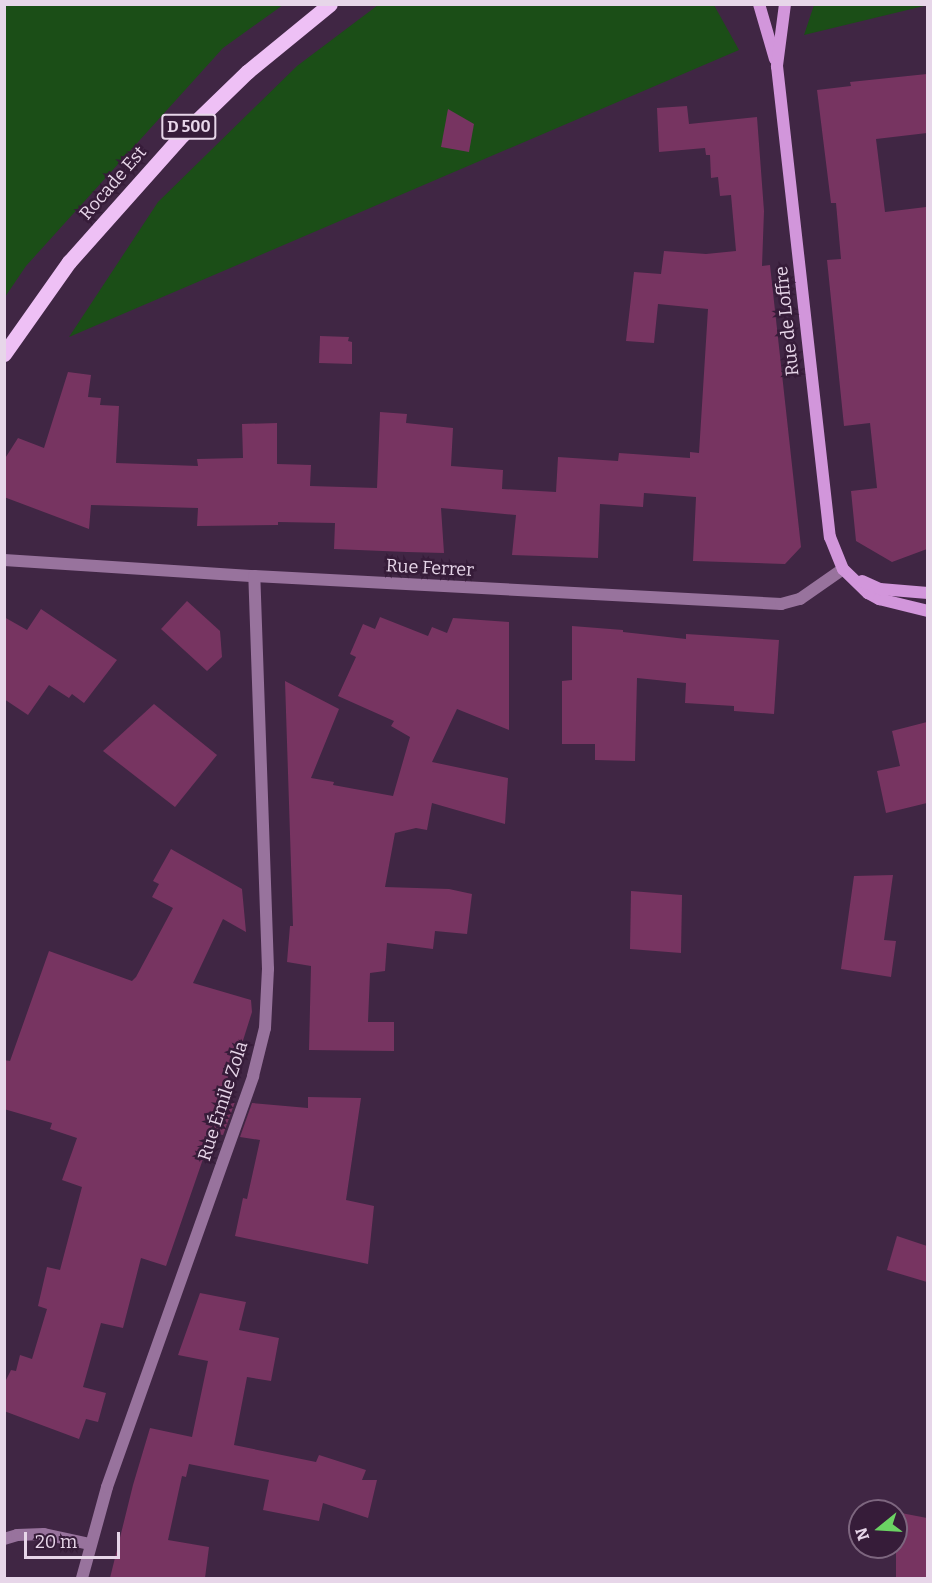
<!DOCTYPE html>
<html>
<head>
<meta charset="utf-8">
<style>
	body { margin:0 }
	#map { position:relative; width:932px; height:1583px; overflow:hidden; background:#402644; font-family:Bitter,serif }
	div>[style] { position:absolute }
	.green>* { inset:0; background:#1b4e17 }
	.building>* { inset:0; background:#773461 }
	.lane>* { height:12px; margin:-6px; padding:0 6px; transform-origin:6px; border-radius:6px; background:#98739d }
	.street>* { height:12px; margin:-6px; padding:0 6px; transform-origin:6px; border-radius:6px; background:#98739d }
	.secondary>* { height:12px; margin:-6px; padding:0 6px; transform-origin:6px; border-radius:6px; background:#d296db }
	.primary>* { height:15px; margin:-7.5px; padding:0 7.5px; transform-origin:7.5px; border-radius:7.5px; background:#eec0f5 }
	span { translate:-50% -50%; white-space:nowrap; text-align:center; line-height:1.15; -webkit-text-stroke:5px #361c39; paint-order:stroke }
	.shield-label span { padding:2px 4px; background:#361c39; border:2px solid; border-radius:4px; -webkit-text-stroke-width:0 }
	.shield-label { font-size:16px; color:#e7d6e9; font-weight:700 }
	.street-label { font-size:18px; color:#e7d6e9 }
	.frame { position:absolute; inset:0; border:6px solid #e7d6e9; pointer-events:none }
	.north { position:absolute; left:848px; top:1499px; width:60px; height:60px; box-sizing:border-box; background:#361c39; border:2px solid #7d667f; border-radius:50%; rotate:252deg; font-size:16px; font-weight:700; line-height:24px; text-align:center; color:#e7d6e9 }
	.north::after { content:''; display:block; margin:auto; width:21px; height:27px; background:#6bd363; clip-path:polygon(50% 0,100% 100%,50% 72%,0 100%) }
	.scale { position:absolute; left:24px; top:1532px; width:96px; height:27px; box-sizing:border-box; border:3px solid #e7d6e9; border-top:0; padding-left:8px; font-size:18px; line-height:21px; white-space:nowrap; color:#e7d6e9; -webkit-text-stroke:4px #361c39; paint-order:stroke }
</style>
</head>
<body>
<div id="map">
	<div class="green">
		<i style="clip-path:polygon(5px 4px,283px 5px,223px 48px,26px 266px,5px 297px)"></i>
		<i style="clip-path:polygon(378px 5px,714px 5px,739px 50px,69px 337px,158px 202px,297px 66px)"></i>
		<i style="clip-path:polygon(814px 5px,927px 4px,928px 5px,804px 35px)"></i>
	</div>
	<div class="building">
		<i style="clip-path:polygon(927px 74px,927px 133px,876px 139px,885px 212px,926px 207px,927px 221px,927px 549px,892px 562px,856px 541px,851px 491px,877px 488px,870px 423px,844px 426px,827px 260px,841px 259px,836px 203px,831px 203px,817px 90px,851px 86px,850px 82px)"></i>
		<i style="clip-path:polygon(687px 106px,689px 124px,757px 117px,764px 211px,762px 266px,770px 265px,801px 547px,785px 564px,693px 561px,696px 497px,644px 493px,643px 507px,600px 504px,598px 558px,512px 555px,516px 515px,441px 508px,444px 553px,407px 552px,334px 549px,335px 523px,278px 522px,278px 525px,197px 526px,198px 508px,91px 505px,89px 529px,4px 497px,4px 460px,18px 438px,44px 448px,68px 372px,91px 375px,88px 397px,101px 398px,100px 405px,119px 406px,116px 463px,198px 466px,197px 459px,243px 458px,242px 424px,277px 423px,277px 464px,311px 465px,310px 486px,377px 488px,380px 412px,407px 414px,406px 423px,453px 428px,451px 466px,503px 470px,502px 489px,556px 492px,558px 457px,618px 461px,619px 453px,690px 458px,690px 452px,699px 453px,708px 309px,658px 304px,654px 343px,626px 341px,634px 272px,661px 274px,664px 251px,706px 254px,736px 251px,731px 195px,720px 196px,718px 177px,711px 178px,710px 155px,706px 155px,705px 148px,659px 152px,657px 108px)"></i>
		<i style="clip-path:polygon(448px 109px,474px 124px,469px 152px,441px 147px)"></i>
		<i style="clip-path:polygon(320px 336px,349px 337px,348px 341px,352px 342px,352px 364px,319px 363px)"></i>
		<i style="clip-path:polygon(187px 601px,220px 631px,222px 657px,207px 671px,161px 629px)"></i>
		<i style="clip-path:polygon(41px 609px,117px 660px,84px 703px,72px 694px,69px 698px,49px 685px,28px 715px,4px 699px,4px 617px,27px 630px)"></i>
		<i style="clip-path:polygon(380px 617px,428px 636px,432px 627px,447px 633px,453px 618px,509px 622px,509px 730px,457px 709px,432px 762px,508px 778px,505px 824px,432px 803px,427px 830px,416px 828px,395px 833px,385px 887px,449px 889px,472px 894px,467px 934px,435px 931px,433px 949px,387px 943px,385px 971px,370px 973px,368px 1022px,394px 1022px,394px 1051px,309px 1050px,311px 966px,287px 962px,290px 926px,293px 926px,285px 681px,339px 709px,311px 778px,334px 782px,333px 785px,393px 796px,410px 737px,391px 726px,394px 721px,338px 696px,356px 657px,350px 654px,363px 624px,375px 629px)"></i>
		<i style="clip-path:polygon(572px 626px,623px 630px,623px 632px,686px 639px,686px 634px,779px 640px,774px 714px,734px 711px,734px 706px,685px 703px,686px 683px,637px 678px,635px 761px,595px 760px,595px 744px,562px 744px,562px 681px,572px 680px)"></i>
		<i style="clip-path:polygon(154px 704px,217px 755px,175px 807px,103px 751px)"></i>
		<i style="clip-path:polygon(927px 722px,927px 803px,886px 813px,877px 771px,900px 766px,892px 731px)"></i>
		<i style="clip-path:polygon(171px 849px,242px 889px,246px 932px,223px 919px,193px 983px,251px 1000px,252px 1012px,240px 1050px,231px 1050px,230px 1077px,222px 1101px,235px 1102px,223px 1135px,212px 1133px,166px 1266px,141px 1258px,123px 1328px,101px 1323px,83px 1387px,106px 1393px,98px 1422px,86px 1419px,79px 1439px,4px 1411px,4px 1384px,11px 1370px,16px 1371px,20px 1355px,32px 1359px,47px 1309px,38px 1306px,47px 1267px,60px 1270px,82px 1187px,62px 1180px,77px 1138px,50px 1129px,52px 1123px,4px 1109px,4px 1060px,10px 1061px,49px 951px,132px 981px,136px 977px,173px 908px,152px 897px,159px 884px,153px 881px)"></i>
		<i style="clip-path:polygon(893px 875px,884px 940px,896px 941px,891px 977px,841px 969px,854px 876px)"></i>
		<i style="clip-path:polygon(631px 891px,682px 895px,681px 953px,630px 949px)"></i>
		<i style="clip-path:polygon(308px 1097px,361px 1098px,346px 1200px,374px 1206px,368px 1264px,235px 1236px,243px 1198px,247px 1199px,260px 1140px,240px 1137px,252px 1103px,308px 1108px)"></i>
		<i style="clip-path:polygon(897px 1236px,927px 1246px,927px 1282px,887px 1270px)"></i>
		<i style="clip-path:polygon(200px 1293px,246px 1302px,239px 1330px,279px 1338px,271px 1381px,247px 1377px,234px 1445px,316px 1462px,319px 1455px,366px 1470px,362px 1480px,377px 1480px,368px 1518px,323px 1503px,319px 1521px,263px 1510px,269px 1480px,189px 1464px,186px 1477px,182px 1476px,168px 1540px,209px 1547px,205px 1578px,110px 1578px,133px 1485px,150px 1428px,192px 1437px,208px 1361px,178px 1355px)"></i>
		<i style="clip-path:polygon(896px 1512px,927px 1518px,927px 1578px,896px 1578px)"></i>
	</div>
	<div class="lane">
		<i style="left:4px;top:1539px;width:14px;rotate:-17deg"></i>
		<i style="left:17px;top:1535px;width:27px;rotate:-2deg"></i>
		<i style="left:44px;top:1534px;width:46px;rotate:12.5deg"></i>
	</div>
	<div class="street">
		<i style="left:4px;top:560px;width:251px;rotate:3.7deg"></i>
		<i style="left:254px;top:576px;width:528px;rotate:3.04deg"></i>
		<i style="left:781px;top:604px;width:20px;rotate:-15deg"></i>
		<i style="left:800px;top:599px;width:52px;rotate:-34.9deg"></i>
		<i style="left:82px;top:1578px;width:94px;rotate:-74.6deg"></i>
		<i style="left:107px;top:1487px;width:436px;rotate:-70.4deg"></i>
		<i style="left:253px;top:1076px;width:49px;rotate:-76deg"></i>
		<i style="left:265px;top:1028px;width:59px;rotate:-87.1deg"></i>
		<i style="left:268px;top:969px;width:393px;rotate:-92deg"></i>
	</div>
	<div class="secondary">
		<i style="left:759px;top:4px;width:57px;rotate:73.8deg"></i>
		<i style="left:785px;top:4px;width:63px;rotate:97.4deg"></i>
		<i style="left:777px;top:66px;width:474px;rotate:83.6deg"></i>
		<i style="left:830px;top:537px;width:35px;rotate:68deg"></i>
		<i style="left:843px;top:569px;width:35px;rotate:44deg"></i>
		<i style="left:868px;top:593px;width:13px;rotate:29deg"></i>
		<i style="left:879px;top:599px;width:50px;rotate:13.8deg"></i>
		<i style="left:862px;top:581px;width:20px;rotate:24deg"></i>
		<i style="left:880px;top:589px;width:48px;rotate:4.8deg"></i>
	</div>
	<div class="primary">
		<i style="left:4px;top:354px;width:113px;rotate:-54.8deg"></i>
		<i style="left:69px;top:262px;width:170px;rotate:-48.3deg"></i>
		<i style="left:182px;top:135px;width:91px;rotate:-44.1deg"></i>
		<i style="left:247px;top:72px;width:107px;rotate:-39.3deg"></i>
	</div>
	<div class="shield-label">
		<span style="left:189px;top:127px">D 500</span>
	</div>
	<div class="street-label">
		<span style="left:113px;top:183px;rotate:-49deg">Rocade Est</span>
		<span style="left:787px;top:321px;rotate:-96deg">Rue de Loffre</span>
		<span style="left:430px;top:568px;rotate:3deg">Rue Ferrer</span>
		<span style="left:223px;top:1101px;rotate:-72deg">Rue Émile Zola</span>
	</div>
	<div class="frame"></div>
	<div class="north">N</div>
	<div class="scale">20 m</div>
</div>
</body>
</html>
